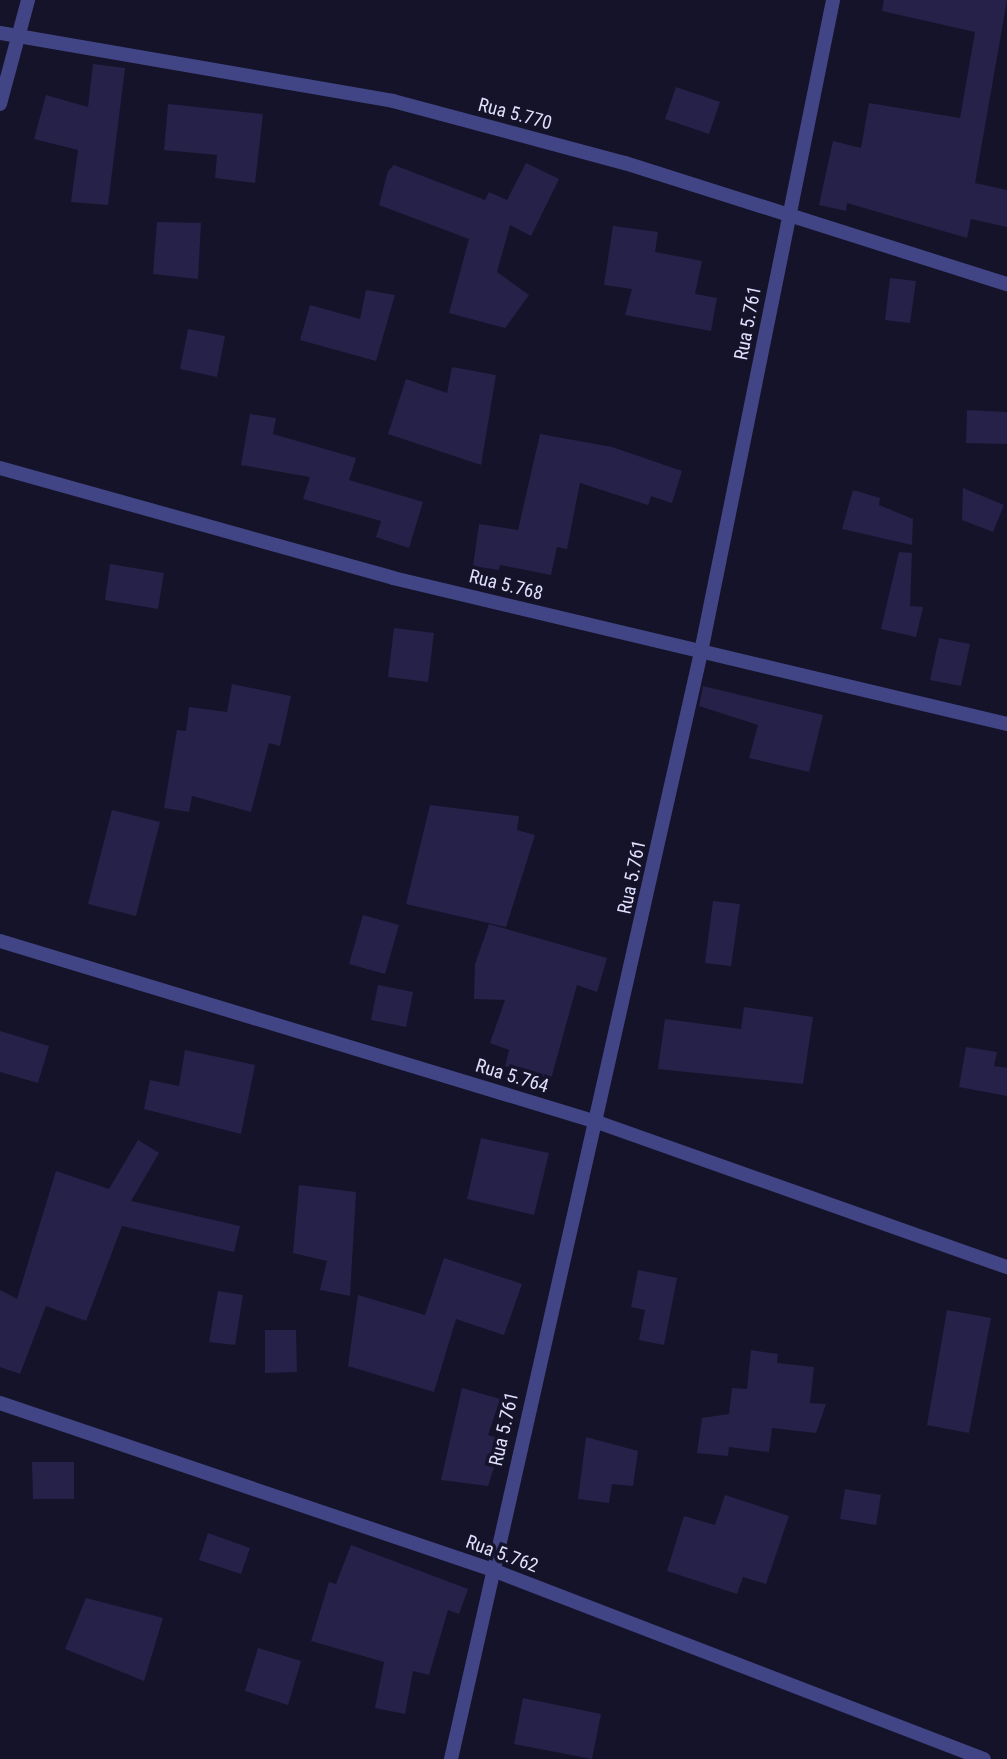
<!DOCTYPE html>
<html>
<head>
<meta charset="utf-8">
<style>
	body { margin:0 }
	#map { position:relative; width:1007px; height:1759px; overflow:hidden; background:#15132a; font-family:"Roboto Condensed",sans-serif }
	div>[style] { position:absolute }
	.building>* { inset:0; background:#252149 }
	.minor>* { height:14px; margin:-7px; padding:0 7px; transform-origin:7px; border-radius:7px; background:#424585 }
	span { translate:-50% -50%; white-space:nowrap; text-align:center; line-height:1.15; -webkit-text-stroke:7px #15132a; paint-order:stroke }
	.street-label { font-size:19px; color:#dfdefc }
</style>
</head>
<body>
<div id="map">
	<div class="building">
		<i style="clip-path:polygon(884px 0,1007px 0,975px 183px,1007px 190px,1007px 227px,971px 219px,967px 238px,847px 203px,846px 211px,819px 205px,833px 141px,861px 148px,869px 103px,960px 118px,975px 32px,882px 11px)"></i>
		<i style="clip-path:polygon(93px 64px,125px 68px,108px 205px,71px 202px,78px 150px,34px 139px,46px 95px,88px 107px)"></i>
		<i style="clip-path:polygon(676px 87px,720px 102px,709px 134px,665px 119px)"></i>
		<i style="clip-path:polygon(168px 104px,263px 114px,255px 183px,215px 178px,217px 155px,164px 150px)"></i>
		<i style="clip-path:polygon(526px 163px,559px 179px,531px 236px,510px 225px,497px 272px,529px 295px,505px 328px,449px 313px,469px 239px,379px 205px,388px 171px,394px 165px,485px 200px,489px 192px,507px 200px)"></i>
		<i style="clip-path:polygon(157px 222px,201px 223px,198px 279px,153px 274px)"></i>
		<i style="clip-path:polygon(613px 226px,658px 232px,655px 252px,702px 261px,695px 294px,717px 298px,711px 331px,625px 315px,632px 289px,604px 285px)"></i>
		<i style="clip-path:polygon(890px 278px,916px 281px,910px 323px,885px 320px)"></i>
		<i style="clip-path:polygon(366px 290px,395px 295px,376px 361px,300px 340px,310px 305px,360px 319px)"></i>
		<i style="clip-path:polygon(188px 329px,225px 336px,217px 377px,180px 369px)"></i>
		<i style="clip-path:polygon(452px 367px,496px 375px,481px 465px,388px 434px,406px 379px,447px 393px)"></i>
		<i style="clip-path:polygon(967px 410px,1007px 412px,1007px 444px,966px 443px)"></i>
		<i style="clip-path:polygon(250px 414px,276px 418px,273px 434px,356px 458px,349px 480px,423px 502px,409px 548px,376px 537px,381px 521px,303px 499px,310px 477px,241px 465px)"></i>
		<i style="clip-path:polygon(540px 434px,612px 447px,682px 471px,672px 503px,651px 496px,648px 505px,580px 483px,567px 549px,557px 547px,551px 575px,500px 565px,499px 570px,473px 566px,479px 524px,518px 530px)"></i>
		<i style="clip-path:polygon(963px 488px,1004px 505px,993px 532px,962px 520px)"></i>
		<i style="clip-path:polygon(853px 490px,880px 498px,879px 505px,913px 519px,912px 545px,842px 529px)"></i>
		<i style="clip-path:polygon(899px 552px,912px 553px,910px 606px,923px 607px,916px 637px,881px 629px)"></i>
		<i style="clip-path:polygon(110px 564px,164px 573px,158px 609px,105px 600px)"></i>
		<i style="clip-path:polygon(394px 628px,434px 633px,428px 682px,388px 677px)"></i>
		<i style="clip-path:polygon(939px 638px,970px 644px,961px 686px,930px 680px)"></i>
		<i style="clip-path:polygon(232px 684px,291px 696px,280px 746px,269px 743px,251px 812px,192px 796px,189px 812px,164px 808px,177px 730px,186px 731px,189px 707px,227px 712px)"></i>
		<i style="clip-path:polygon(703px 686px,823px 715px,809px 772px,749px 758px,758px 725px,699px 706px)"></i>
		<i style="clip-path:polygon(430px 805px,519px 816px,517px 830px,535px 835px,506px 927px,406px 904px)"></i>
		<i style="clip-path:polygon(112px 810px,160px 822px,136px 916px,88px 904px)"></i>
		<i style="clip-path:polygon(713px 901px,740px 904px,731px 966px,705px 963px)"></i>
		<i style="clip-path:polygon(363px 915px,399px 925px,385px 974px,349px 964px)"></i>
		<i style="clip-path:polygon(489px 924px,607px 958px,597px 992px,577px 985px,551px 1079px,505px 1066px,509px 1050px,490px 1043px,505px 1000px,474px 999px,475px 964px)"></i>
		<i style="clip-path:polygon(378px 985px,413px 992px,406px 1027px,371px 1020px)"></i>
		<i style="clip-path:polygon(744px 1007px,813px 1017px,803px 1084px,658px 1069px,665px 1019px,741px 1029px)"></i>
		<i style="clip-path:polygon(0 1031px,49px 1046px,38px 1083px,0 1072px)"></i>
		<i style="clip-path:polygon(966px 1047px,997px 1052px,994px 1066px,1007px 1068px,1007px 1096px,959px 1087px)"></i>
		<i style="clip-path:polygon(185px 1050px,255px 1065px,241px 1134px,144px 1109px,150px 1080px,179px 1086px)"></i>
		<i style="clip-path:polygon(481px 1138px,549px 1153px,534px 1215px,467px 1199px)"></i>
		<i style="clip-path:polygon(138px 1140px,159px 1153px,131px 1201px,240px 1226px,234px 1252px,122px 1226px,86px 1321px,46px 1306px,20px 1374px,0 1367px,0 1290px,17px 1299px,56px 1171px,109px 1189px)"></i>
		<i style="clip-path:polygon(299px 1185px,356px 1192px,350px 1296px,320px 1290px,327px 1261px,293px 1253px)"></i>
		<i style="clip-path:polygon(444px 1258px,522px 1284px,504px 1335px,456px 1319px,434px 1392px,348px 1366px,358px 1295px,425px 1315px)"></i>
		<i style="clip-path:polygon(638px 1270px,677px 1278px,664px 1345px,639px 1340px,645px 1310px,631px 1307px)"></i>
		<i style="clip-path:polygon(218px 1291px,243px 1295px,235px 1345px,209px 1342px)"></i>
		<i style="clip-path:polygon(947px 1310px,991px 1318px,969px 1433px,927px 1425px)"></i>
		<i style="clip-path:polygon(265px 1330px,296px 1330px,297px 1372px,265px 1373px)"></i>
		<i style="clip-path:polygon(751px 1350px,778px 1354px,777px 1363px,814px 1367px,810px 1403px,826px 1404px,816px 1433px,772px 1428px,769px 1452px,729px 1447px,728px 1456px,697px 1453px,702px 1418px,729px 1414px,732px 1388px,747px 1389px)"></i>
		<i style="clip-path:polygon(462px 1388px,500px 1399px,488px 1435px,503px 1440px,488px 1486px,441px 1480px)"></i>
		<i style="clip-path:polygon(586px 1437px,638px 1451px,633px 1486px,612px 1484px,609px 1503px,578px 1499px)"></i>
		<i style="clip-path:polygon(32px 1462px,74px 1462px,74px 1499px,33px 1499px)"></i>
		<i style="clip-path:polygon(845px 1489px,881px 1495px,876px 1525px,840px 1519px)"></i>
		<i style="clip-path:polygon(725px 1495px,789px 1516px,766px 1584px,743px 1577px,737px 1594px,667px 1571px,684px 1516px,715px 1525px)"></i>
		<i style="clip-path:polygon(208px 1533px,250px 1548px,241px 1574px,199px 1560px)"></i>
		<i style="clip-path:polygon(351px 1545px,468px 1589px,459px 1614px,448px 1610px,429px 1675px,413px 1671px,405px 1714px,375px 1708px,384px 1662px,311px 1641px,329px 1582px,336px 1584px)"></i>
		<i style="clip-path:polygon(86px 1598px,163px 1618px,144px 1681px,65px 1649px)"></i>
		<i style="clip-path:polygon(258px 1648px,301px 1661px,288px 1705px,245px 1691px)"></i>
		<i style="clip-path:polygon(523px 1698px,601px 1714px,592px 1759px,514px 1744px)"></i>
	</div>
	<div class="minor">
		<i style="left:0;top:33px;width:399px;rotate:9.8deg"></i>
		<i style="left:393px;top:101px;width:240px;rotate:15deg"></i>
		<i style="left:625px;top:163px;width:401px;rotate:17.6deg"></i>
		<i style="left:0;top:104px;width:108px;rotate:-74.9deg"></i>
		<i style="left:0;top:468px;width:408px;rotate:15.6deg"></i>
		<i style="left:393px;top:578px;width:631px;rotate:13.38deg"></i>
		<i style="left:0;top:941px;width:624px;rotate:16.87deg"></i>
		<i style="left:597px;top:1122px;width:435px;rotate:19.5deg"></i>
		<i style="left:0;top:1403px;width:517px;rotate:18.72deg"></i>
		<i style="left:490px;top:1569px;width:529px;rotate:21.04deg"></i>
		<i style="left:451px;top:1759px;width:1135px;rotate:-77.27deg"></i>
		<i style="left:701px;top:652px;width:665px;rotate:-78.55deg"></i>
	</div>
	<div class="street-label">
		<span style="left:515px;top:114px;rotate:15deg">Rua 5.770</span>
		<span style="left:748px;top:323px;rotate:-79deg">Rua 5.761</span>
		<span style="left:506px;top:585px;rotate:14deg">Rua 5.768</span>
		<span style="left:632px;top:877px;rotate:-78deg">Rua 5.761</span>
		<span style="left:512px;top:1076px;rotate:17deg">Rua 5.764</span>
		<span style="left:504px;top:1429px;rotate:-77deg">Rua 5.761</span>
		<span style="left:502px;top:1554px;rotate:20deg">Rua 5.762</span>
	</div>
</div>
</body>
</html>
